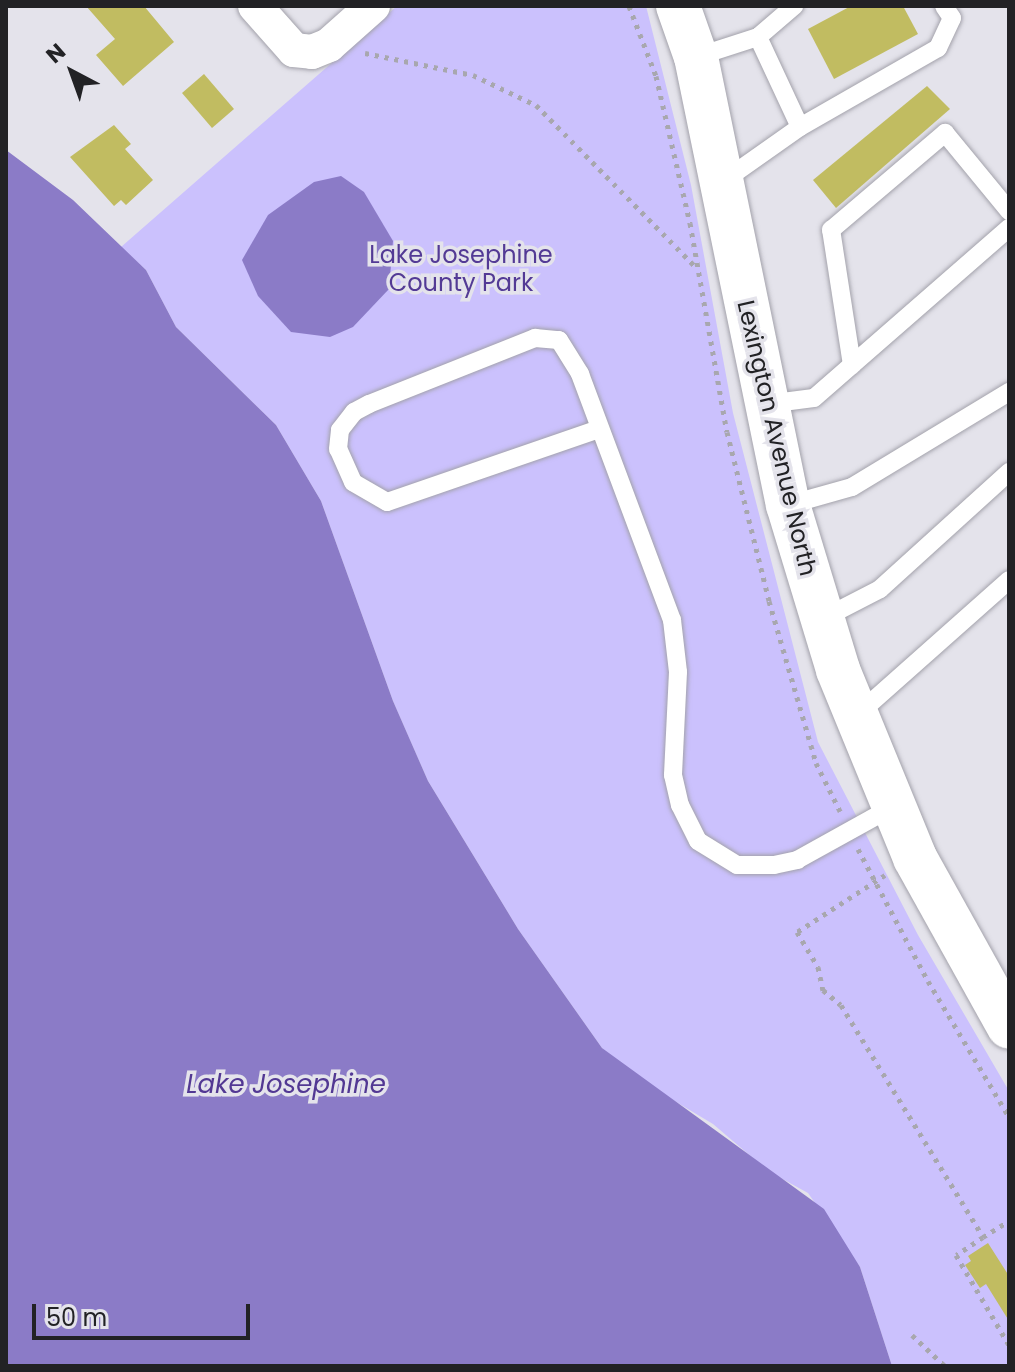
<!DOCTYPE html>
<html>
<head>
<meta charset="utf-8">
<style>
	body { margin:0 }
	#map { position:relative; width:1015px; height:1372px; overflow:hidden; background:#e4e3eb; font-family:Poppins,sans-serif }
	div>[style] { position:absolute }
	.green>* { inset:0; background:#cbc1fd }
	.water>* { inset:0; background:#8b7bc7 }
	.building>* { inset:0; background:#c1bc61 }
	.path>* { height:5px; margin-top:-2.5px; transform-origin:0; background:repeating-linear-gradient(90deg,#a8a7ae 0 4px,transparent 0 10px) }
	.roads { filter:drop-shadow(0 0 2px #a3a2ab) drop-shadow(0 0 2px #a3a2ab) }
	.service>* { height:18px; margin:-9px; padding:0 9px; transform-origin:9px; border-radius:9px; background:#fff }
	.minor>* { height:34px; margin:-17px; padding:0 17px; transform-origin:17px; border-radius:17px; background:#fff }
	.secondary>* { height:44px; margin:-22px; padding:0 22px; transform-origin:22px; border-radius:22px; background:#fff }
	span { translate:-50% -50%; white-space:nowrap; text-align:center; line-height:1.15; -webkit-text-stroke:7px #e4e3eb; paint-order:stroke }
	.park-label { font-size:24px; color:#533a95 }
	.street-label { font-size:24px; color:#222225 }
	.water-label { font-size:26px; color:#523893; font-style:italic }
	.frame { position:absolute; inset:0; border:8px solid #222225; pointer-events:none }
	.north { position:absolute; left:32px; top:32px; width:80px; height:80px; -webkit-text-stroke:6px #e4e3eb; paint-order:stroke; rotate:319deg; font-size:22px; font-weight:700; line-height:32px; text-align:center; color:#222225 }
	.north::after { content:''; display:block; margin:auto; width:28px; height:36px; background:#222225; clip-path:polygon(50% 0,100% 100%,50% 72%,0 100%) }
	.scale { position:absolute; left:32px; top:1304px; width:218px; height:36px; box-sizing:border-box; border:4px solid #222225; border-top:0; padding-left:10px; font-size:24px; line-height:28px; white-space:nowrap; color:#222225; -webkit-text-stroke:6px #e4e3eb; paint-order:stroke }
</style>
</head>
<body>
<div id="map">
	<div class="green">
		<i style="clip-path:polygon(397px 6px,646px 6px,691px 185px,733px 413px,818px 742px,918px 935px,1009px 1091px,1009px 1366px,892px 1366px,860px 1267px,808px 1193px,768px 1171px,713px 1124px,636px 1078px,602px 1048px,518px 929px,428px 781px,393px 701px,321px 501px,276px 425px,176px 327px,146px 270px,121px 247px)"></i>
	</div>
	<div class="water">
		<i style="clip-path:polygon(6px 150px,73px 200px,146px 270px,176px 327px,276px 425px,321px 501px,393px 701px,428px 781px,518px 929px,602px 1048px,824px 1209px,860px 1267px,892px 1366px,6px 1366px)"></i>
		<i style="clip-path:polygon(341px 176px,364px 192px,393px 241px,389px 289px,353px 327px,330px 337px,291px 332px,258px 296px,242px 260px,268px 215px,314px 182px)"></i>
	</div>
	<div class="building">
		<i style="clip-path:polygon(86px 6px,144px 6px,174px 42px,123px 86px,96px 55px,115px 39px)"></i>
		<i style="clip-path:polygon(851px 6px,903px 6px,918px 34px,834px 79px,808px 29px)"></i>
		<i style="clip-path:polygon(204px 74px,234px 109px,212px 128px,182px 93px)"></i>
		<i style="clip-path:polygon(927px 86px,950px 109px,836px 208px,813px 180px)"></i>
		<i style="clip-path:polygon(114px 125px,131px 144px,125px 149px,153px 180px,126px 205px,121px 200px,114px 206px,70px 157px)"></i>
		<i style="clip-path:polygon(988px 1243px,1009px 1276px,1009px 1321px,986px 1284px,980px 1288px,965px 1265px,971px 1261px,968px 1256px)"></i>
	</div>
	<div class="path">
		<i style="left:629px;top:6px;width:75px;rotate:68.9deg"></i>
		<i style="left:656px;top:76px;width:151px;rotate:77deg"></i>
		<i style="left:690px;top:223px;width:212px;rotate:80deg"></i>
		<i style="left:727px;top:432px;width:174px;rotate:76deg"></i>
		<i style="left:769px;top:601px;width:169px;rotate:73.8deg"></i>
		<i style="left:816px;top:763px;width:54px;rotate:63.4deg"></i>
		<i style="left:365px;top:53px;width:110px;rotate:11.5deg"></i>
		<i style="left:473px;top:75px;width:70px;rotate:25.5deg"></i>
		<i style="left:536px;top:105px;width:225px;rotate:45.4deg"></i>
		<i style="left:858px;top:849px;width:149px;rotate:62.1deg"></i>
		<i style="left:928px;top:981px;width:158px;rotate:59.2deg"></i>
		<i style="left:885px;top:875px;width:105px;rotate:147.1deg"></i>
		<i style="left:797px;top:932px;width:41px;rotate:59deg"></i>
		<i style="left:818px;top:967px;width:24px;rotate:78deg"></i>
		<i style="left:823px;top:990px;width:23px;rotate:40deg"></i>
		<i style="left:841px;top:1005px;width:272px;rotate:58.5deg"></i>
		<i style="left:983px;top:1237px;width:31px;rotate:-32deg"></i>
		<i style="left:983px;top:1237px;width:32px;rotate:146deg"></i>
		<i style="left:956px;top:1255px;width:104px;rotate:59.5deg"></i>
		<i style="left:912px;top:1335px;width:45px;rotate:43.2deg"></i>
	</div>
	<div class="roads">
		<div class="service">
			<i style="left:758px;top:37px;width:48px;rotate:-40.7deg"></i>
			<i style="left:696px;top:57px;width:65px;rotate:-17.9deg"></i>
			<i style="left:758px;top:37px;width:99px;rotate:65deg"></i>
			<i style="left:800px;top:127px;width:95px;rotate:144.8deg"></i>
			<i style="left:800px;top:127px;width:159px;rotate:-29.8deg"></i>
			<i style="left:938px;top:48px;width:33px;rotate:-65deg"></i>
			<i style="left:952px;top:18px;width:14px;rotate:-124deg"></i>
			<i style="left:852px;top:365px;width:137px;rotate:-98.8deg"></i>
			<i style="left:831px;top:230px;width:150px;rotate:-40.4deg"></i>
			<i style="left:945px;top:133px;width:101px;rotate:50.6deg"></i>
			<i style="left:767px;top:404px;width:47px;rotate:-7.3deg"></i>
			<i style="left:814px;top:398px;width:259px;rotate:-41.1deg"></i>
			<i style="left:599px;top:429px;width:224px;rotate:161deg"></i>
			<i style="left:387px;top:502px;width:39px;rotate:-150deg"></i>
			<i style="left:353px;top:482px;width:36px;rotate:-114deg"></i>
			<i style="left:338px;top:449px;width:19px;rotate:-84deg"></i>
			<i style="left:340px;top:430px;width:23px;rotate:-52deg"></i>
			<i style="left:354px;top:412px;width:17px;rotate:-28deg"></i>
			<i style="left:369px;top:404px;width:179px;rotate:-21.7deg"></i>
			<i style="left:535px;top:338px;width:24px;rotate:5deg"></i>
			<i style="left:559px;top:340px;width:40px;rotate:58deg"></i>
			<i style="left:580px;top:374px;width:263px;rotate:69.5deg"></i>
			<i style="left:672px;top:620px;width:52px;rotate:83.4deg"></i>
			<i style="left:678px;top:672px;width:103px;rotate:92.8deg"></i>
			<i style="left:673px;top:775px;width:31px;rotate:77deg"></i>
			<i style="left:680px;top:805px;width:40px;rotate:63.4deg"></i>
			<i style="left:698px;top:841px;width:46px;rotate:31.6deg"></i>
			<i style="left:737px;top:865px;width:37px"></i>
			<i style="left:774px;top:865px;width:24px;rotate:-12deg"></i>
			<i style="left:797px;top:860px;width:107px;rotate:-29deg"></i>
			<i style="left:788px;top:505px;width:66px;rotate:-15.7deg"></i>
			<i style="left:852px;top:487px;width:184px;rotate:-31.2deg"></i>
			<i style="left:822px;top:619px;width:65px;rotate:-27.3deg"></i>
			<i style="left:880px;top:589px;width:174px;rotate:-42.2deg"></i>
			<i style="left:857px;top:715px;width:203px;rotate:-41.6deg"></i>
		</div>
		<div class="minor">
			<i style="left:255px;top:6px;width:59px;rotate:48.4deg"></i>
			<i style="left:294px;top:50px;width:18px;rotate:6deg"></i>
			<i style="left:312px;top:52px;width:18px;rotate:-22deg"></i>
			<i style="left:329px;top:45px;width:59px;rotate:-41.6deg"></i>
		</div>
		<div class="secondary">
			<i style="left:678px;top:6px;width:54px;rotate:70.6deg"></i>
			<i style="left:696px;top:57px;width:457px;rotate:78.4deg"></i>
			<i style="left:788px;top:505px;width:172px;rotate:73.1deg"></i>
			<i style="left:838px;top:670px;width:203px;rotate:67.7deg"></i>
			<i style="left:915px;top:858px;width:193px;rotate:60.9deg"></i>
		</div>
	</div>
	<div class="park-label">
		<span style="left:461px;top:269px">Lake Josephine<br>County Park</span>
	</div>
	<div class="street-label">
		<span style="left:777px;top:438px;rotate:77deg">Lexington Avenue North</span>
	</div>
	<div class="water-label">
		<span style="left:286px;top:1085px">Lake Josephine</span>
	</div>
	<div class="frame"></div>
	<div class="north">N</div>
	<div class="scale">50 m</div>
</div>
</body>
</html>
